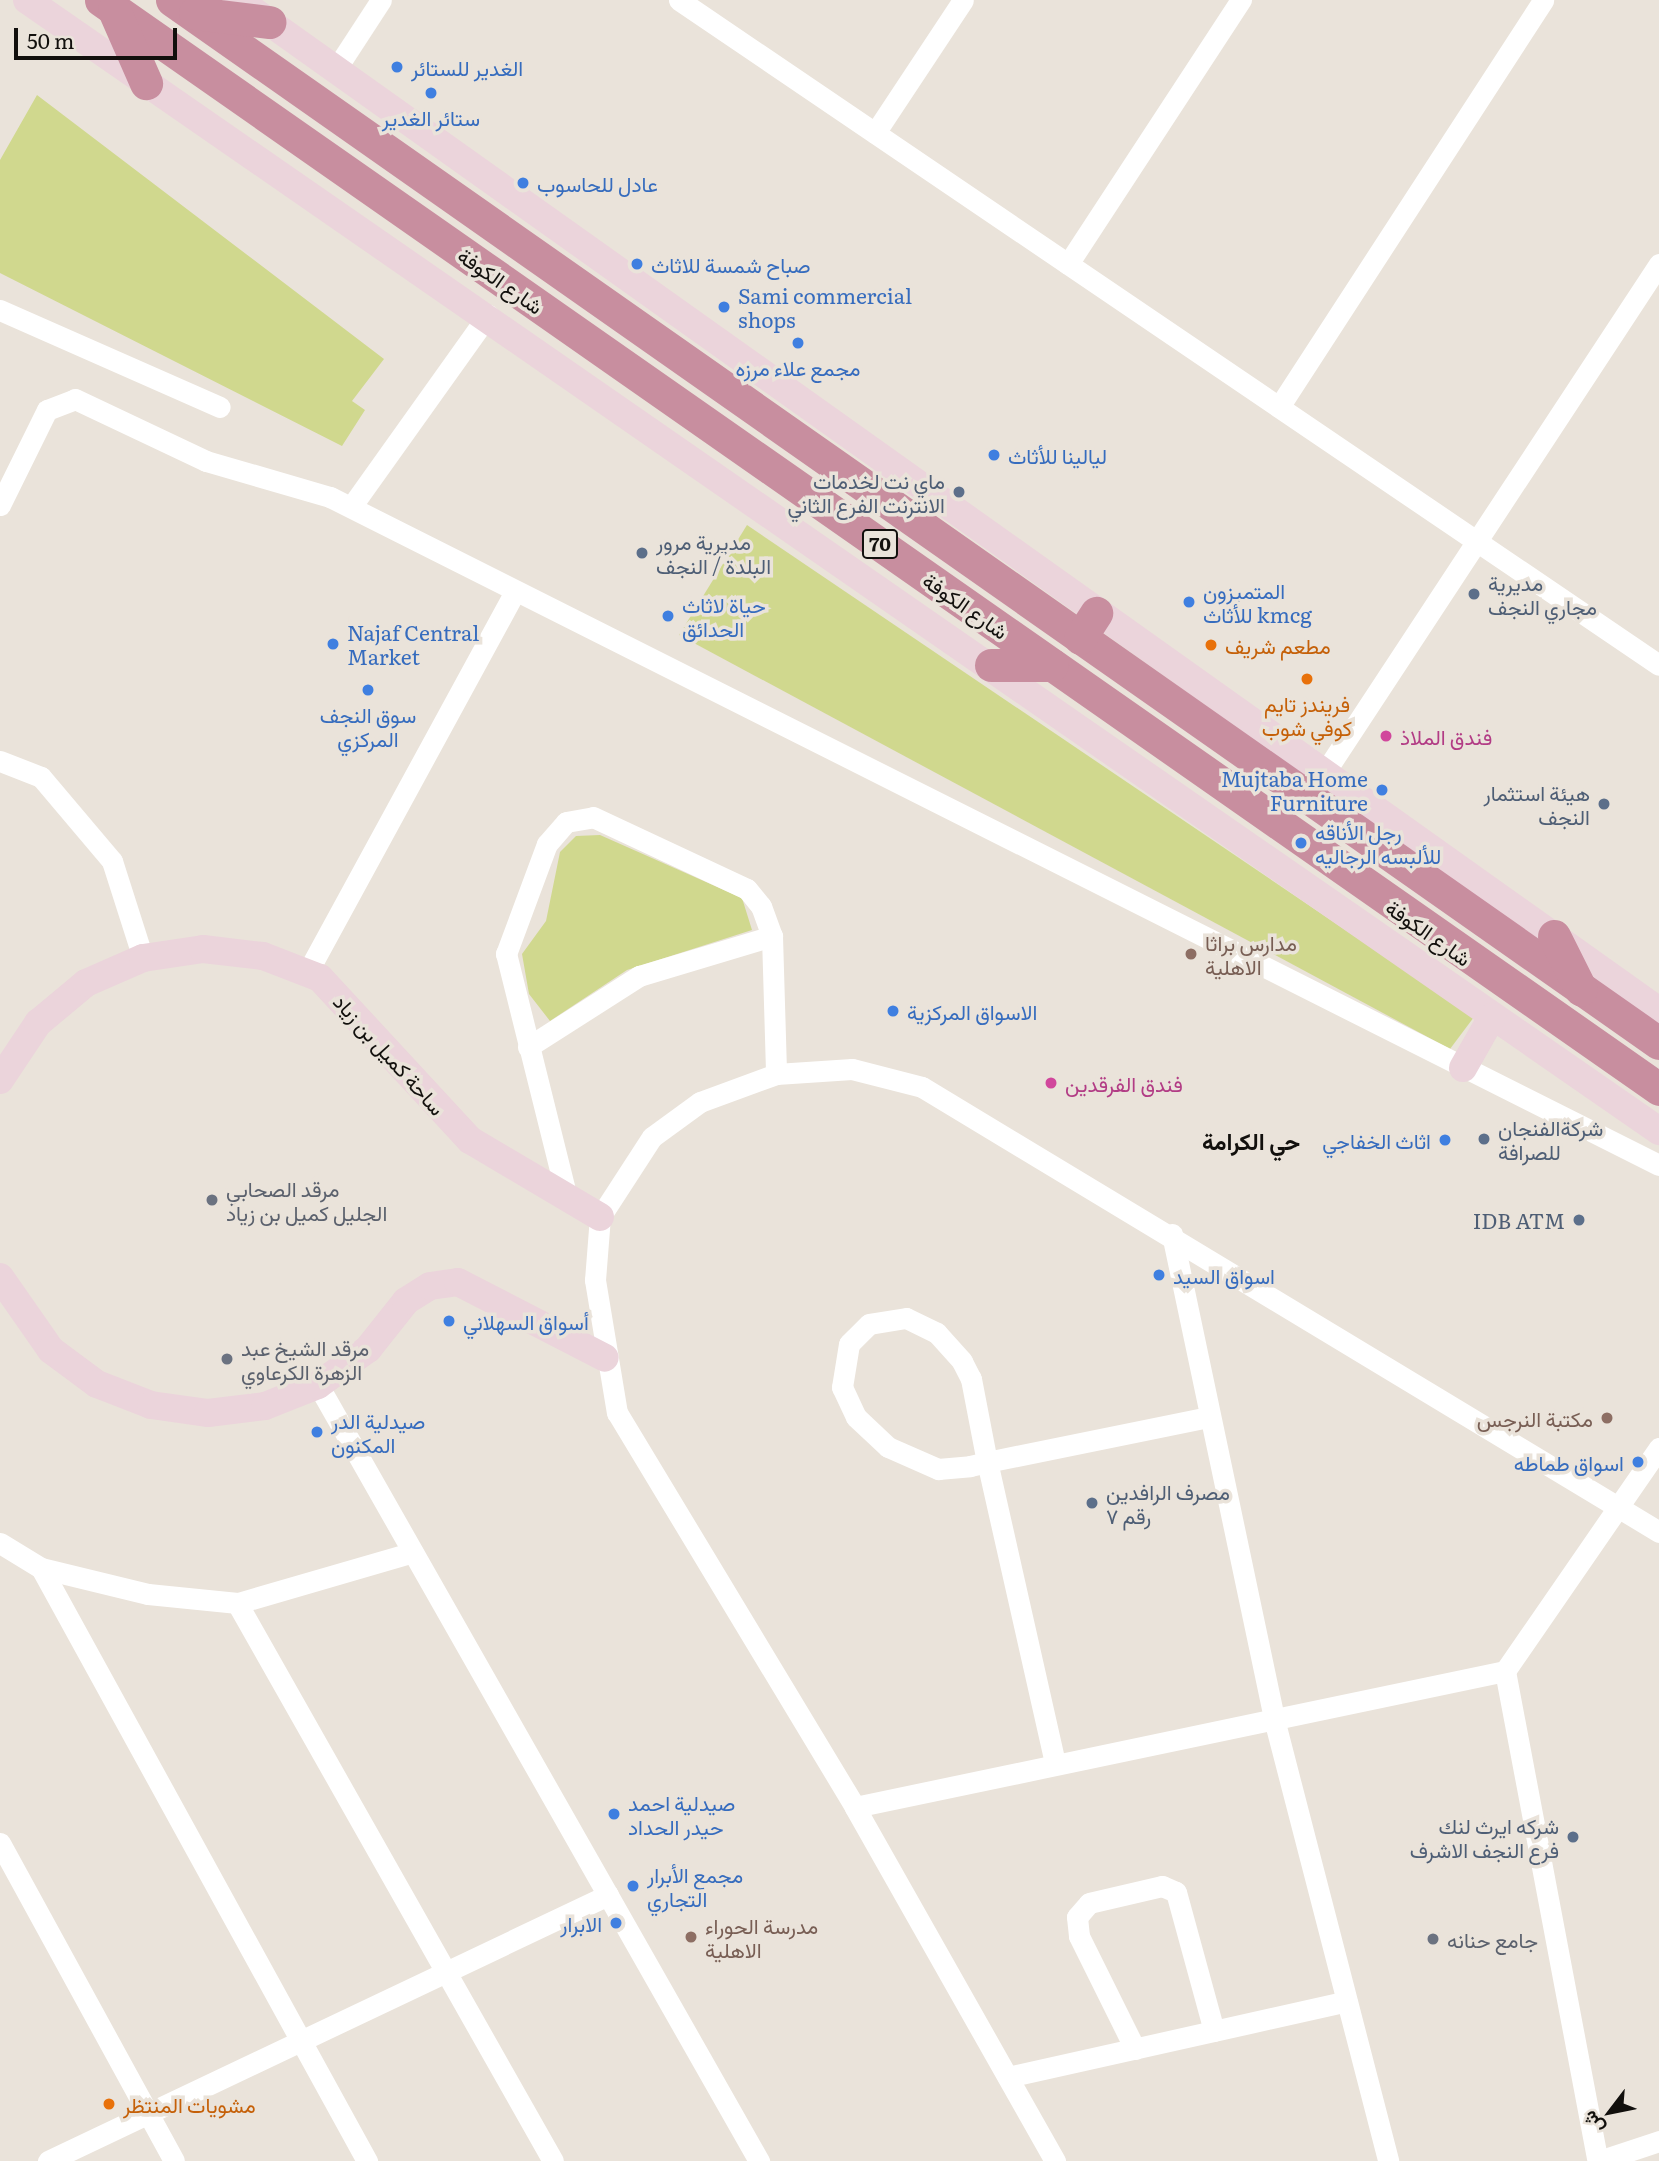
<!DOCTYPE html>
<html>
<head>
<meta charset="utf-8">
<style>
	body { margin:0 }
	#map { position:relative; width:1659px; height:2161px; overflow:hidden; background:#eae3da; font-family:Literata,Vazirmatn,serif }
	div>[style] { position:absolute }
	.green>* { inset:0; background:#d0d88e }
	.minor>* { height:21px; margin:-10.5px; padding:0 10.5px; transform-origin:10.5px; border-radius:10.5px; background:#fff }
	.secondary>* { height:28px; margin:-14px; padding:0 14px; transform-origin:14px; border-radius:14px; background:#ebd4db }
	.trunk>* { height:33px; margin:-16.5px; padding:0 16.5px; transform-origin:16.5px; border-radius:16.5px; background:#c88e9f }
	.dots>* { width:19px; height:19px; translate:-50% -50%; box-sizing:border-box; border:4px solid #eae3da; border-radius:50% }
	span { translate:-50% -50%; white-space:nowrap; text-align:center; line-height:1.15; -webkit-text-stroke:7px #eae3da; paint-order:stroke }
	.shield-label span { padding:2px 5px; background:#eae3da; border:2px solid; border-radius:5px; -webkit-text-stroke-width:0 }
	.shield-label { font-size:19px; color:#12100d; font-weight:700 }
	.shop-label { font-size:21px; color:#366cbe }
	.left { translate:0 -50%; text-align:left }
	.right { translate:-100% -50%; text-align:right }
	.street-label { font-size:21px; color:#12100d }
	.service-label { font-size:21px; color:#4e5e75 }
	.food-label { font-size:21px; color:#c56008 }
	.hotel-label { font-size:21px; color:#b23c85 }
	.education-label { font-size:21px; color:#785e54 }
	.worship-label { font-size:21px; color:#5b616d }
	.neighbourhood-label { font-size:23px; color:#12100d; font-weight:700 }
	.north { position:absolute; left:1575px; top:2077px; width:70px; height:70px; -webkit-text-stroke:5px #eae3da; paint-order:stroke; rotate:238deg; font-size:19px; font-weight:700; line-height:28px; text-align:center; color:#12100d }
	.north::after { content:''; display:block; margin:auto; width:24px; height:32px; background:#12100d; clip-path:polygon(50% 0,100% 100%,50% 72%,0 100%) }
	.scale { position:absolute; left:14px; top:28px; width:163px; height:32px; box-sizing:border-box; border:4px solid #12100d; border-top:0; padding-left:9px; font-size:21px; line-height:24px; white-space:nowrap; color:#12100d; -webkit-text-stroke:5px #eae3da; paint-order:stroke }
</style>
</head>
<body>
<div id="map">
	<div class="green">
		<i style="clip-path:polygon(37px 95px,384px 359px,352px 401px,365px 410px,342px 446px,0 273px,0 160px)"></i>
		<i style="clip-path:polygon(747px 525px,1474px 1017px,1450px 1049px,679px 635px)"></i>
		<i style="clip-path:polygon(600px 835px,742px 898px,752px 930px,627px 970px,550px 1021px,529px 994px,522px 954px,546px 921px,560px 852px,576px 836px)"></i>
	</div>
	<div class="minor">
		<i style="left:679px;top:0;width:1184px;rotate:34.16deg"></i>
		<i style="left:336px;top:69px;width:82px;rotate:-56.9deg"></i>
		<i style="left:875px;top:133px;width:159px;rotate:-56.5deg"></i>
		<i style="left:1068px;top:264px;width:316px;rotate:-56.8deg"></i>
		<i style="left:0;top:310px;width:240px;rotate:23.8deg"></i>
		<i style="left:1279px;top:407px;width:485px;rotate:-57deg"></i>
		<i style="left:0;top:505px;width:106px;rotate:-63.7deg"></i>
		<i style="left:47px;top:410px;width:30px;rotate:-21deg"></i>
		<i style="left:75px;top:399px;width:145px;rotate:25.3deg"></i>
		<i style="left:206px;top:461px;width:129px;rotate:16.2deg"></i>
		<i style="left:330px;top:497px;width:1487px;rotate:26.69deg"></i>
		<i style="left:351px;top:507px;width:236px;rotate:-54.5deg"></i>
		<i style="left:0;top:761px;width:44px;rotate:21.3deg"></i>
		<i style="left:41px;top:777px;width:110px;rotate:49.8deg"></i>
		<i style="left:112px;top:861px;width:102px;rotate:72.3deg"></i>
		<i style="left:1325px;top:772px;width:608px;rotate:-56.68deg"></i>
		<i style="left:307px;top:973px;width:435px;rotate:-61.4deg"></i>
		<i style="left:528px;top:1047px;width:132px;rotate:-32.6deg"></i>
		<i style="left:639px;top:976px;width:139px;rotate:-16.7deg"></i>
		<i style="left:567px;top:1198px;width:252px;rotate:-104deg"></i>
		<i style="left:506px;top:954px;width:117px;rotate:-69.6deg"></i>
		<i style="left:547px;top:844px;width:29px;rotate:-49deg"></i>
		<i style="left:566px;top:822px;width:27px;rotate:-10deg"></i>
		<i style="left:593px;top:817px;width:170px;rotate:25.1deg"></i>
		<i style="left:747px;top:889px;width:22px;rotate:51deg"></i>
		<i style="left:761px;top:906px;width:32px;rotate:70deg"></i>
		<i style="left:772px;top:936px;width:138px;rotate:88.3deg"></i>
		<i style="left:1172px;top:1234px;width:496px;rotate:78.1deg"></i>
		<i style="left:1274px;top:1719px;width:456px;rotate:75.5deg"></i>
		<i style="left:318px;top:1385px;width:893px;rotate:60.39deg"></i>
		<i style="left:0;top:1543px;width:48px;rotate:31.4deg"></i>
		<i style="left:41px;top:1568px;width:110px;rotate:13.7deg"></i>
		<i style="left:148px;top:1594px;width:90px;rotate:5.7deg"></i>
		<i style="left:238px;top:1603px;width:182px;rotate:-16.2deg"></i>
		<i style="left:41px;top:1568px;width:677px;rotate:61.2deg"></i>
		<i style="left:237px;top:1603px;width:641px;rotate:60.48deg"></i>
		<i style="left:1505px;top:1671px;width:499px;rotate:79.3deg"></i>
		<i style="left:1055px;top:1763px;width:309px;rotate:-102.7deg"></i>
		<i style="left:987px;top:1462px;width:85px;rotate:-100.9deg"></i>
		<i style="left:971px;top:1379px;width:20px;rotate:-117deg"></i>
		<i style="left:962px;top:1361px;width:38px;rotate:-132deg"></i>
		<i style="left:937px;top:1333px;width:34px;rotate:-154deg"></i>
		<i style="left:906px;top:1318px;width:37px;rotate:171deg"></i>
		<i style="left:869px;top:1324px;width:28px;rotate:135deg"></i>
		<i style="left:849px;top:1344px;width:44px;rotate:99.2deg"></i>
		<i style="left:842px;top:1387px;width:33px;rotate:65deg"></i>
		<i style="left:856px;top:1417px;width:44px;rotate:43.2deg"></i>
		<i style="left:888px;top:1447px;width:55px;rotate:23.7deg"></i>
		<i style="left:938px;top:1469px;width:32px;rotate:-5deg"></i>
		<i style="left:970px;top:1466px;width:17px;rotate:-13deg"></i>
		<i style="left:987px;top:1462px;width:226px;rotate:-11.5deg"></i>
		<i style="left:855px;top:1807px;width:664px;rotate:-11.82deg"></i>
		<i style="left:1505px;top:1671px;width:271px;rotate:-55.4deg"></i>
		<i style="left:0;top:1843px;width:362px;rotate:61.3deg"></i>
		<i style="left:1135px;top:2049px;width:126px;rotate:-116.4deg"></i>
		<i style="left:1079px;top:1936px;width:19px;rotate:-96deg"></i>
		<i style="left:1077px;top:1917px;width:18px;rotate:-49deg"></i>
		<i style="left:1089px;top:1903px;width:75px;rotate:-13.1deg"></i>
		<i style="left:1162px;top:1886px;width:15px;rotate:23deg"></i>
		<i style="left:1176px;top:1892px;width:144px;rotate:74.7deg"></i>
		<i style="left:1008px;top:2077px;width:347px;rotate:-12.6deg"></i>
		<i style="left:48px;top:2161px;width:620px;rotate:-25.41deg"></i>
		<i style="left:1055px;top:2161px;width:407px;rotate:-119.5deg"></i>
		<i style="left:855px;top:1807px;width:460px;rotate:-121.1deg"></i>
		<i style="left:617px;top:1413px;width:135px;rotate:-99.4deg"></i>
		<i style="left:595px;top:1280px;width:63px;rotate:-85.5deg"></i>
		<i style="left:600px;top:1217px;width:95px;rotate:-57deg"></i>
		<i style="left:652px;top:1137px;width:59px;rotate:-36.1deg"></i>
		<i style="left:700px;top:1102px;width:81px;rotate:-20.2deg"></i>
		<i style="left:776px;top:1074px;width:76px;rotate:-3.8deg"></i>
		<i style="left:852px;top:1069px;width:72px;rotate:14.4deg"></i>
		<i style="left:922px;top:1087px;width:861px;rotate:31.12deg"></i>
		<i style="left:1599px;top:2161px;width:63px;rotate:-18.4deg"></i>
	</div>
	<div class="secondary">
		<i style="left:27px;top:0;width:1986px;rotate:34.72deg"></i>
		<i style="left:238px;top:0;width:1744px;rotate:35.43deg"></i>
		<i style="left:1463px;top:1068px;width:59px;rotate:-60.4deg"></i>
		<i style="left:0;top:1080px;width:69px;rotate:-56.3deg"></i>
		<i style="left:38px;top:1023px;width:62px;rotate:-39.8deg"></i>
		<i style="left:86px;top:983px;width:62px;rotate:-23.7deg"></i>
		<i style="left:143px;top:958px;width:61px;rotate:-8.5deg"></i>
		<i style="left:203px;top:949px;width:60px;rotate:6.7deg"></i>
		<i style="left:263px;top:956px;width:61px;rotate:21.1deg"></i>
		<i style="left:320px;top:978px;width:221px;rotate:47.2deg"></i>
		<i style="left:470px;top:1140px;width:151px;rotate:30.6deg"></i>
		<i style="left:0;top:1277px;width:89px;rotate:55.1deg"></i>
		<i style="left:51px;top:1350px;width:57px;rotate:36.5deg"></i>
		<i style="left:97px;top:1384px;width:58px;rotate:21.3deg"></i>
		<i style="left:151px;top:1405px;width:58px;rotate:8deg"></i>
		<i style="left:208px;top:1413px;width:57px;rotate:-7deg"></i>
		<i style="left:265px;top:1406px;width:57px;rotate:-21.6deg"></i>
		<i style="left:318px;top:1385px;width:62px;rotate:-35.8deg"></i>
		<i style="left:368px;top:1349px;width:61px;rotate:-51.6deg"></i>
		<i style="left:406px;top:1301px;width:28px;rotate:-32deg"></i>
		<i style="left:430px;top:1286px;width:28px;rotate:-8deg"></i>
		<i style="left:458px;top:1282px;width:165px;rotate:27.3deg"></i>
	</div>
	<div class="trunk">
		<i style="left:101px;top:0;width:1901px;rotate:34.95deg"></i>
		<i style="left:172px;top:0;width:1816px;rotate:35.05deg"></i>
		<i style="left:114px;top:10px;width:80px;rotate:66.3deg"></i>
		<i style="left:195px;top:13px;width:75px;rotate:6.9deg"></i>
		<i style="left:1080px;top:638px;width:30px;rotate:-57deg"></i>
		<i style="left:991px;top:665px;width:61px"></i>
		<i style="left:1554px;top:936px;width:60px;rotate:63.4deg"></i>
	</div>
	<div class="dots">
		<i style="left:397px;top:67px;background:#3f7fe0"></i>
		<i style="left:431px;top:93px;background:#3f7fe0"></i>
		<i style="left:523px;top:183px;background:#3f7fe0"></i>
		<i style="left:637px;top:264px;background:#3f7fe0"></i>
		<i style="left:724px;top:307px;background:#3f7fe0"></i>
		<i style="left:798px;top:343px;background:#3f7fe0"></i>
		<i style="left:994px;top:455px;background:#3f7fe0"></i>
		<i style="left:959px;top:492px;background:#5c6f8a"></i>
		<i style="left:642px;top:553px;background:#5c6f8a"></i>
		<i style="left:1474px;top:594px;background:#5c6f8a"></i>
		<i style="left:1189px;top:602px;background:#3f7fe0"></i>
		<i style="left:668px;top:616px;background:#3f7fe0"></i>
		<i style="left:333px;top:644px;background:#3f7fe0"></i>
		<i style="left:1211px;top:645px;background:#e8710a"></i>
		<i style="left:1307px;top:679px;background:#e8710a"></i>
		<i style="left:368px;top:690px;background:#3f7fe0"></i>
		<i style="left:1386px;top:736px;background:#d1479c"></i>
		<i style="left:1382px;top:790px;background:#3f7fe0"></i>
		<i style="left:1604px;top:804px;background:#5c6f8a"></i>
		<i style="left:1301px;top:843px;background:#3f7fe0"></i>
		<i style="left:1191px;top:954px;background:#8d6e63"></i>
		<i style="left:893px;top:1011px;background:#3f7fe0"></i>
		<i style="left:1051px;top:1083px;background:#d1479c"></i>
		<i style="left:1484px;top:1139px;background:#5c6f8a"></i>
		<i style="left:1445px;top:1140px;background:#3f7fe0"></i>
		<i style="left:212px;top:1200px;background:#6b7280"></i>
		<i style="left:1579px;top:1220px;background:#5c6f8a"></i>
		<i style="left:1159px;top:1275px;background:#3f7fe0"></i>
		<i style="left:449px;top:1321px;background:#3f7fe0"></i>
		<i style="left:227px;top:1359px;background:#6b7280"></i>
		<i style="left:1607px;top:1418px;background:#8d6e63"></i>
		<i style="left:317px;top:1432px;background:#3f7fe0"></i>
		<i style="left:1638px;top:1462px;background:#3f7fe0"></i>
		<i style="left:1092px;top:1503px;background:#5c6f8a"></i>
		<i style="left:614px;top:1814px;background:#3f7fe0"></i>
		<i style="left:1573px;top:1837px;background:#5c6f8a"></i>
		<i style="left:633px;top:1886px;background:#3f7fe0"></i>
		<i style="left:616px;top:1923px;background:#3f7fe0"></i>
		<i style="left:691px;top:1937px;background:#8d6e63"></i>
		<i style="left:1433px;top:1939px;background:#6b7280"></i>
		<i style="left:109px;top:2104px;background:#e8710a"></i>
	</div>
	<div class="shield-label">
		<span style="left:880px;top:544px">70</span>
	</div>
	<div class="shop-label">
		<span class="left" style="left:411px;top:67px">الغدير للستائر</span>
		<span style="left:431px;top:117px">ستائر الغدير</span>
		<span class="left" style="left:537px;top:183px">عادل للحاسوب</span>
		<span class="left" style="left:651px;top:264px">صباح شمسة للاثاث</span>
		<span class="left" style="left:738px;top:307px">Sami commercial<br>shops</span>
		<span style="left:798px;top:367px">مجمع علاء مرزه</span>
		<span class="left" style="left:1008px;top:455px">ليالينا للأثاث</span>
		<span class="left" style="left:1203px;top:602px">المتميزون<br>للأثاث kmcg</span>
		<span class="left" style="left:682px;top:616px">حياة لاثاث<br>الحدائق</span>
		<span class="left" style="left:347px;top:644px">Najaf Central<br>Market</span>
		<span style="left:368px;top:726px">سوق النجف<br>المركزي</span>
		<span class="right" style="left:1368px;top:790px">Mujtaba Home<br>Furniture</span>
		<span class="left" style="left:1315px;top:843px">رجل الأناقه<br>للألبسه الرجاليه</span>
		<span class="left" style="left:907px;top:1011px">الاسواق المركزية</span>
		<span class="right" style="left:1431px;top:1140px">اثاث الخفاجي</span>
		<span class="left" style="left:1173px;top:1275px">اسواق السيد</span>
		<span class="left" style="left:463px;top:1321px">أسواق السهلاني</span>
		<span class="left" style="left:331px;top:1432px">صيدلية الدر<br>المكنون</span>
		<span class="right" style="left:1624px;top:1462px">اسواق طماطه</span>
		<span class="left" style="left:628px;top:1814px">صيدلية احمد<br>حيدر الحداد</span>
		<span class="left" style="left:647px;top:1886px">مجمع الأبرار<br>التجاري</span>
		<span class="right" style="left:602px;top:1923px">الابرار</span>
	</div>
	<div class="street-label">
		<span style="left:501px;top:280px;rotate:35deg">شارع الكوفة</span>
		<span style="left:966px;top:605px;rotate:35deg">شارع الكوفة</span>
		<span style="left:1429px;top:932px;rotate:35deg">شارع الكوفة</span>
		<span style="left:390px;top:1054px;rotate:48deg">ساحة كميل بن زياد</span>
	</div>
	<div class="service-label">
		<span class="right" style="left:945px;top:492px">ماي نت لخدمات<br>الانترنت الفرع الثاني</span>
		<span class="left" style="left:656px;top:553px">مديرية مرور<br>البلدة / النجف</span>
		<span class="left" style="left:1488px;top:594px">مديرية<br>مجاري النجف</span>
		<span class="right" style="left:1590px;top:804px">هيئة استثمار<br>النجف</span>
		<span class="left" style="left:1498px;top:1139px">شركةالفنجان<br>للصرافة</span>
		<span class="right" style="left:1565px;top:1220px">IDB ATM</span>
		<span class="left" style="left:1106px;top:1503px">مصرف الرافدين<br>رقم ٧</span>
		<span class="right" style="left:1559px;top:1837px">شركه ايرث لنك<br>فرع النجف الاشرف</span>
	</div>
	<div class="food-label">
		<span class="left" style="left:1225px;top:645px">مطعم شريف</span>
		<span style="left:1307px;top:715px">فريندز تايم<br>كوفي شوب</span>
		<span class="left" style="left:123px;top:2104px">مشويات المنتظر</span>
	</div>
	<div class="hotel-label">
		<span class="left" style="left:1400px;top:736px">فندق الملاذ</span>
		<span class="left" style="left:1065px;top:1083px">فندق الفرقدين</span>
	</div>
	<div class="education-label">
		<span class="left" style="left:1205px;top:954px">مدارس براثا<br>الاهلية</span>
		<span class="right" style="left:1593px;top:1418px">مكتبة النرجس</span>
		<span class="left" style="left:705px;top:1937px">مدرسة الحوراء<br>الاهلية</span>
	</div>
	<div class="worship-label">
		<span class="left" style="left:226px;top:1200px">مرقد الصحابي<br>الجليل كميل بن زياد</span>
		<span class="left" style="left:241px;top:1359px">مرقد الشيخ عبد<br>الزهرة الكرعاوي</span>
		<span class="left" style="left:1447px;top:1939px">جامع حنانه</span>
	</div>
	<div class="neighbourhood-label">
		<span style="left:1251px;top:1140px">حي الكرامة</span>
	</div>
	<div class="north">ش</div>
	<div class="scale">50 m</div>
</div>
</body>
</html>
